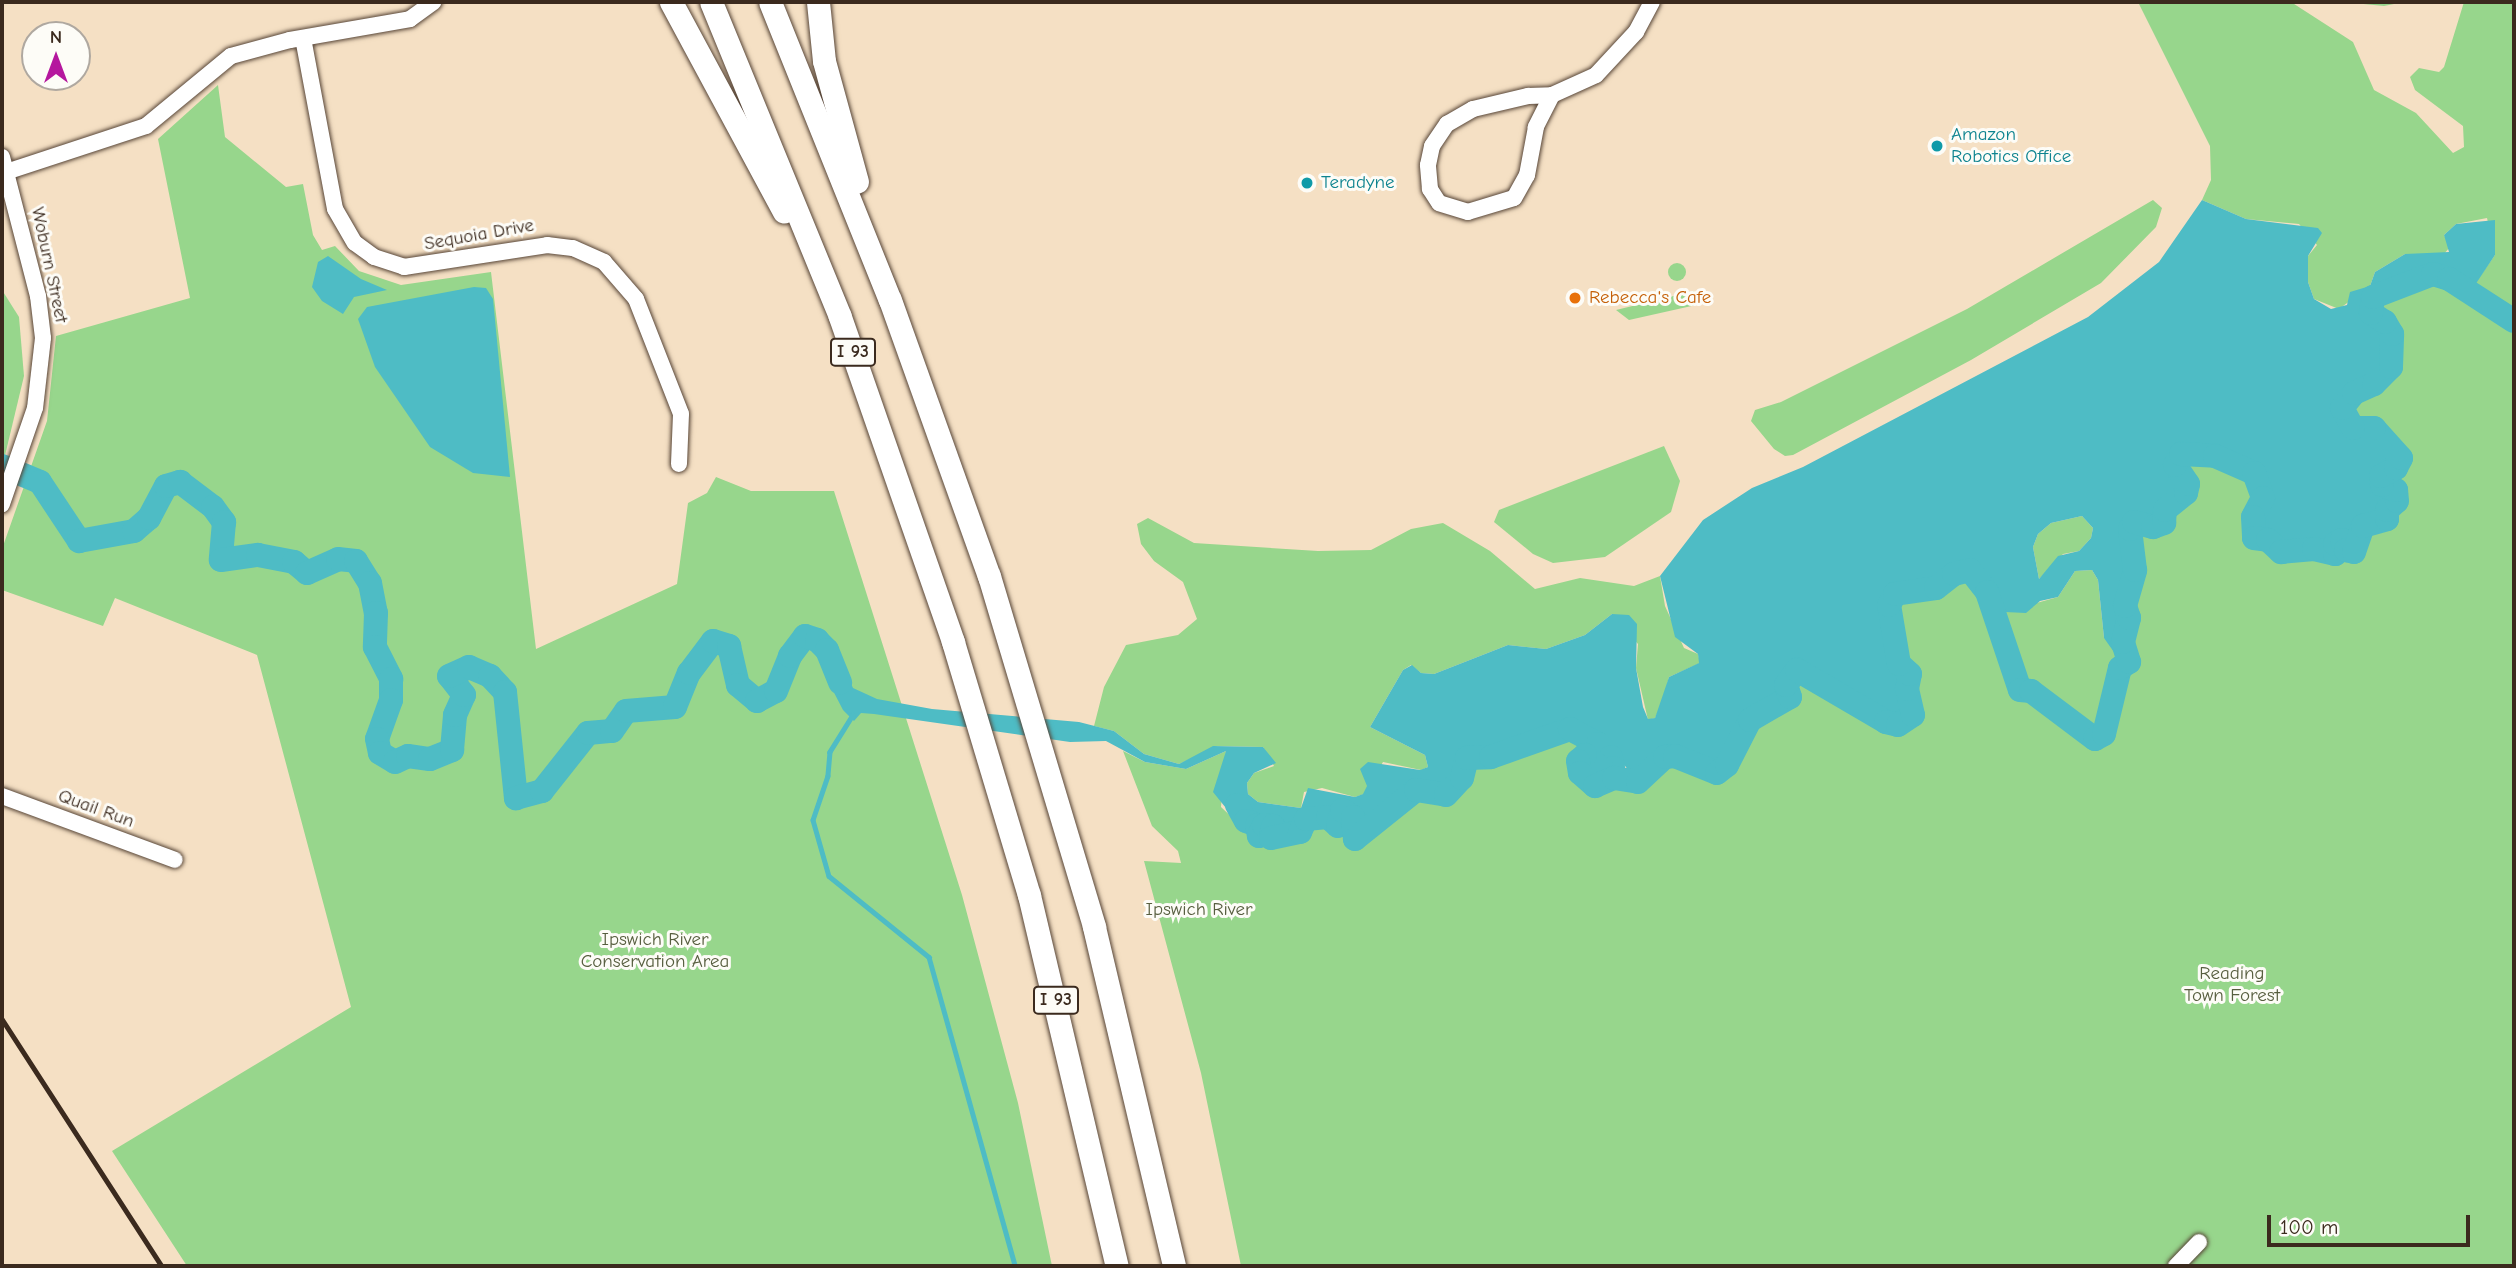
<!DOCTYPE html>
<html>
<head>
<meta charset="utf-8">
<style>
	body { margin:0 }
	#map { position:relative; width:2516px; height:1268px; overflow:hidden; background:#f5e0c4; font-family:"Comic Neue",sans-serif }
	div>[style] { position:absolute }
	.green>* { inset:0; background:#97d68c }
	.round { border-radius:50% }
	.water>* { inset:0; background:#4ebcc5 }
	.stream>* { height:4.5px; margin:-2.25px; padding:0 2.25px; transform-origin:2.25px; border-radius:2.25px; background:#4ebcc5 }
	.river>* { height:24px; margin:-12px; padding:0 12px; transform-origin:12px; border-radius:12px; background:#4ebcc5 }
	.roads { filter:drop-shadow(0 0 2px #574537) drop-shadow(0 0 2px #574537) }
	.minor>* { height:16px; margin:-8px; padding:0 8px; transform-origin:8px; border-radius:8px; background:#fff }
	.highway>* { height:23px; margin:-11.5px; padding:0 11.5px; transform-origin:11.5px; border-radius:11.5px; background:#fff }
	.rail>* { height:4.5px; margin:-2.25px; padding:0 2.25px; transform-origin:2.25px; border-radius:2.25px; background:#3b2a1e }
	.dots>* { width:19px; height:19px; translate:-50% -50%; box-sizing:border-box; border:4px solid #fdfcf7; border-radius:50% }
	span { translate:-50% -50%; white-space:nowrap; text-align:center; line-height:1.15; -webkit-text-stroke:6px #fdfcf7; paint-order:stroke }
	.shield-label span { padding:2px 5px; background:#fdfcf7; border:2px solid; border-radius:5px; -webkit-text-stroke-width:0 }
	.shield-label { font-size:18px; color:#3b2a1e; font-weight:700 }
	.culture-label { font-size:19px; color:#0d838f }
	.left { translate:0 -50%; text-align:left }
	.street-label { font-size:19px; color:#3b2a1e }
	.food-label { font-size:19px; color:#c56008 }
	.park-label { font-size:19px; color:#575e3f }
	.frame { position:absolute; inset:0; border:4px solid #3b2a1e; pointer-events:none }
	.north { position:absolute; left:21px; top:21px; width:70px; height:70px; box-sizing:border-box; background:#fdfcf7; border:2px solid #afa8a0; border-radius:50%; rotate:0deg; font-size:19px; font-weight:700; line-height:28px; text-align:center; color:#3b2a1e }
	.north::after { content:''; display:block; margin:auto; width:24px; height:32px; background:#b5179e; clip-path:polygon(50% 0,100% 100%,50% 72%,0 100%) }
	.scale { position:absolute; left:2267px; top:1215px; width:203px; height:32px; box-sizing:border-box; border:4px solid #3b2a1e; border-top:0; padding-left:9px; font-size:21px; line-height:24px; white-space:nowrap; color:#3b2a1e; -webkit-text-stroke:5px #fdfcf7; paint-order:stroke }
</style>
</head>
<body>
<div id="map">
	<div class="green">
		<i style="clip-path:polygon(2138px 2px,2291px 2px,2353px 42px,2374px 90px,2416px 113px,2453px 153px,2464px 147px,2463px 126px,2415px 90px,2410px 77px,2419px 68px,2439px 72px,2444px 67px,2464px 2px,2514px 2px,2514px 307px,2477px 290px,2474px 285px,2495px 255px,2487px 218px,2456px 224px,2444px 235px,2450px 247px,2443px 255px,2405px 254px,2375px 272px,2370px 286px,2339px 309px,2314px 299px,2308px 282px,2308px 256px,2317px 245px,2299px 224px,2246px 219px,2202px 200px,2211px 180px,2210px 146px)"></i>
		<i style="clip-path:polygon(2343px 2px,2404px 2px,2384px 6px)"></i>
		<i style="clip-path:polygon(218px 85px,225px 137px,286px 187px,303px 184px,313px 235px,322px 250px,335px 246px,359px 271px,401px 285px,491px 272px,536px 649px,677px 584px,688px 503px,707px 493px,716px 477px,751px 491px,834px 491px,962px 895px,1018px 1103px,1052px 1266px,187px 1266px,112px 1151px,351px 1007px,257px 655px,115px 598px,103px 626px,2px 590px,2px 549px,47px 421px,56px 336px,190px 298px,158px 139px)"></i>
		<i style="clip-path:polygon(2153px 200px,2162px 208px,2156px 227px,2101px 283px,1971px 360px,1793px 455px,1785px 456px,1774px 449px,1751px 421px,1755px 410px,1781px 402px,1967px 309px)"></i>
		<i class="round" style="left:1668px;top:263px;width:18px;height:18px"></i>
		<i style="clip-path:polygon(2426px 273px,2449px 279px,2514px 321px,2514px 1266px,1241px 1266px,1201px 1073px,1144px 861px,1181px 863px,1178px 851px,1152px 826px,1123px 751px,1145px 762px,1186px 769px,1226px 751px,1221px 807px,1238px 823px,1257px 825px,1259px 836px,1264px 825px,1270px 824px,1292px 835px,1306px 819px,1328px 818px,1341px 824px,1338px 818px,1342px 810px,1353px 817px,1360px 837px,1372px 822px,1381px 821px,1416px 790px,1428px 792px,1467px 758px,1491px 757px,1570px 729px,1598px 744px,1630px 773px,1653px 773px,1665px 757px,1675px 756px,1702px 771px,1734px 752px,1743px 728px,1786px 685px,1794px 670px,1803px 669px,1886px 722px,1898px 725px,1913px 714px,1907px 689px,1910px 675px,1899px 664px,1889px 605px,1895px 594px,1936px 588px,1954px 574px,1970px 570px,2005px 612px,2058px 597px,2075px 571px,2092px 570px,2098px 580px,2104px 638px,2123px 642px,2129px 618px,2125px 606px,2135px 570px,2130px 529px,2134px 522px,2153px 527px,2165px 510px,2178px 503px,2188px 484px,2175px 465px,2181px 454px,2215px 456px,2254px 473px,2263px 498px,2253px 517px,2260px 539px,2268px 540px,2281px 552px,2314px 549px,2334px 554px,2335px 544px,2342px 540px,2357px 543px,2362px 539px,2363px 526px,2380px 521px,2381px 476px,2390px 446px,2374px 428px,2353px 428px,2342px 408px,2354px 393px,2375px 384px,2391px 367px,2385px 322px,2371px 313px,2373px 297px)"></i>
		<i style="clip-path:polygon(2px 290px,19px 317px,24px 376px,2px 468px)"></i>
		<i style="clip-path:polygon(1694px 291px,1696px 305px,1629px 320px,1616px 310px)"></i>
		<i style="clip-path:polygon(1664px 446px,1680px 481px,1671px 512px,1605px 557px,1553px 563px,1533px 554px,1494px 522px,1499px 510px)"></i>
		<i style="clip-path:polygon(2082px 516px,2093px 528px,2091px 538px,2079px 551px,2063px 554px,2039px 579px,2033px 547px,2038px 534px,2051px 523px)"></i>
		<i style="clip-path:polygon(1148px 518px,1194px 543px,1318px 551px,1371px 550px,1411px 529px,1443px 523px,1490px 551px,1535px 589px,1580px 578px,1634px 586px,1660px 576px,1665px 606px,1684px 648px,1698px 654px,1700px 663px,1669px 677px,1662px 704px,1655px 718px,1648px 720px,1636px 668px,1638px 644px,1612px 614px,1585px 635px,1546px 649px,1508px 645px,1434px 674px,1421px 673px,1411px 665px,1403px 670px,1370px 727px,1425px 755px,1428px 767px,1421px 770px,1383px 762px,1364px 794px,1355px 797px,1322px 788px,1304px 792px,1301px 808px,1258px 802px,1248px 794px,1247px 783px,1254px 773px,1274px 766px,1263px 747px,1217px 746px,1179px 764px,1144px 754px,1114px 731px,1094px 726px,1104px 687px,1126px 645px,1178px 635px,1197px 619px,1183px 582px,1154px 561px,1141px 544px,1137px 524px)"></i>
	</div>
	<div class="water">
		<i style="clip-path:polygon(evenodd,2202px 200px,2246px 219px,2318px 228px,2322px 233px,2308px 256px,2308px 282px,2314px 299px,2331px 309px,2347px 305px,2350px 292px,2370px 286px,2375px 272px,2405px 254px,2449px 252px,2444px 235px,2456px 224px,2495px 220px,2495px 255px,2475px 285px,2506px 307px,2514px 307px,2514px 321px,2449px 279px,2433px 274px,2373px 297px,2371px 313px,2385px 322px,2392px 334px,2391px 367px,2374px 384px,2354px 393px,2342px 409px,2353px 428px,2374px 428px,2401px 458px,2396px 468px,2381px 477px,2382px 485px,2396px 490px,2397px 501px,2387px 510px,2387px 519px,2363px 526px,2354px 552px,2346px 550px,2342px 540px,2335px 544px,2335px 554px,2314px 549px,2281px 552px,2268px 540px,2254px 538px,2253px 517px,2263px 498px,2254px 473px,2215px 456px,2181px 454px,2175px 465px,2188px 484px,2186px 493px,2165px 510px,2164px 523px,2153px 527px,2135px 522px,2130px 529px,2135px 570px,2125px 606px,2129px 618px,2122px 654px,2116px 655px,2104px 638px,2098px 580px,2092px 570px,2075px 571px,2058px 597px,2040px 601px,2026px 613px,2005px 612px,1970px 571px,1954px 574px,1936px 588px,1895px 594px,1889px 605px,1899px 664px,1910px 674px,1907px 689px,1913px 715px,1898px 725px,1886px 722px,1803px 669px,1794px 670px,1786px 685px,1790px 697px,1750px 720px,1727px 765px,1717px 773px,1675px 756px,1665px 758px,1646px 777px,1634px 777px,1621px 761px,1570px 729px,1491px 757px,1467px 758px,1462px 778px,1446px 795px,1416px 790px,1355px 839px,1353px 817px,1342px 810px,1338px 826px,1328px 818px,1307px 819px,1300px 832px,1280px 838px,1271px 838px,1270px 824px,1264px 825px,1259px 836px,1257px 825px,1238px 823px,1213px 792px,1226px 751px,1186px 769px,1145px 762px,1106px 741px,1070px 742px,874px 714px,861px 713px,854px 721px,843px 710px,828px 681px,823px 651px,835px 649px,853px 688px,877px 699px,932px 709px,1079px 722px,1114px 731px,1144px 754px,1179px 764px,1213px 746px,1263px 747px,1276px 763px,1254px 773px,1247px 783px,1248px 794px,1258px 802px,1301px 808px,1308px 788px,1355px 797px,1363px 794px,1367px 786px,1360px 769px,1368px 762px,1420px 770px,1428px 767px,1425px 755px,1370px 727px,1403px 670px,1412px 665px,1421px 673px,1434px 674px,1508px 645px,1546px 649px,1585px 635px,1612px 614px,1629px 615px,1637px 624px,1636px 668px,1643px 707px,1648px 719px,1655px 718px,1669px 677px,1699px 663px,1698px 654px,1675px 637px,1660px 576px,1703px 520px,1752px 488px,1803px 467px,2088px 317px,2159px 262px,2202px 200px,2082px 516px,2093px 528px,2091px 538px,2079px 551px,2058px 556px,2039px 579px,2033px 547px,2038px 534px,2051px 523px,2082px 516px)"></i>
		<i style="clip-path:polygon(328px 256px,361px 279px,387px 290px,354px 297px,343px 314px,322px 301px,312px 287px,318px 262px)"></i>
		<i style="clip-path:polygon(474px 287px,486px 288px,493px 299px,510px 477px,473px 473px,430px 447px,375px 367px,358px 319px,367px 307px)"></i>
	</div>
	<div class="stream">
		<i style="left:853px;top:715px;width:44px;rotate:121.9deg"></i>
		<i style="left:830px;top:752px;width:24px;rotate:95deg"></i>
		<i style="left:828px;top:776px;width:46px;rotate:108.8deg"></i>
		<i style="left:813px;top:820px;width:58px;rotate:74.1deg"></i>
		<i style="left:829px;top:876px;width:129px;rotate:39deg"></i>
		<i style="left:929px;top:957px;width:321px;rotate:74.4deg"></i>
	</div>
	<div class="river">
		<i style="left:2px;top:466px;width:41px;rotate:22.8deg"></i>
		<i style="left:40px;top:482px;width:71px;rotate:56.5deg"></i>
		<i style="left:79px;top:541px;width:56px;rotate:-10.3deg"></i>
		<i style="left:134px;top:531px;width:20px;rotate:-41deg"></i>
		<i style="left:149px;top:518px;width:36px;rotate:-62deg"></i>
		<i style="left:166px;top:486px;width:15px;rotate:-16deg"></i>
		<i style="left:180px;top:482px;width:41px;rotate:37.1deg"></i>
		<i style="left:213px;top:507px;width:19px;rotate:54deg"></i>
		<i style="left:224px;top:522px;width:38px;rotate:95deg"></i>
		<i style="left:221px;top:560px;width:37px;rotate:-8deg"></i>
		<i style="left:258px;top:555px;width:37px;rotate:11deg"></i>
		<i style="left:294px;top:562px;width:17px;rotate:40deg"></i>
		<i style="left:307px;top:573px;width:34px;rotate:-24deg"></i>
		<i style="left:338px;top:559px;width:18px;rotate:6deg"></i>
		<i style="left:356px;top:561px;width:26px;rotate:58deg"></i>
		<i style="left:370px;top:583px;width:31px;rotate:79deg"></i>
		<i style="left:376px;top:613px;width:34px;rotate:92deg"></i>
		<i style="left:375px;top:647px;width:36px;rotate:63deg"></i>
		<i style="left:391px;top:679px;width:21px;rotate:90deg"></i>
		<i style="left:391px;top:700px;width:41px;rotate:109.7deg"></i>
		<i style="left:377px;top:739px;width:14px;rotate:78deg"></i>
		<i style="left:380px;top:753px;width:17px;rotate:31deg"></i>
		<i style="left:395px;top:762px;width:14px;rotate:-25deg"></i>
		<i style="left:408px;top:756px;width:22px;rotate:8deg"></i>
		<i style="left:430px;top:759px;width:24px;rotate:-22deg"></i>
		<i style="left:452px;top:750px;width:35px;rotate:-85deg"></i>
		<i style="left:455px;top:715px;width:22px;rotate:-66deg"></i>
		<i style="left:464px;top:695px;width:24px;rotate:-128deg"></i>
		<i style="left:449px;top:676px;width:22px;rotate:-24deg"></i>
		<i style="left:469px;top:667px;width:23px;rotate:23deg"></i>
		<i style="left:490px;top:676px;width:22px;rotate:47deg"></i>
		<i style="left:505px;top:692px;width:107px;rotate:84.1deg"></i>
		<i style="left:516px;top:798px;width:27px;rotate:-15deg"></i>
		<i style="left:542px;top:791px;width:74px;rotate:-51.6deg"></i>
		<i style="left:588px;top:733px;width:24px;rotate:-5deg"></i>
		<i style="left:612px;top:731px;width:24px;rotate:-55deg"></i>
		<i style="left:626px;top:711px;width:49px;rotate:-4.7deg"></i>
		<i style="left:675px;top:707px;width:37px;rotate:-68deg"></i>
		<i style="left:689px;top:673px;width:40px;rotate:-53deg"></i>
		<i style="left:713px;top:641px;width:17px;rotate:17deg"></i>
		<i style="left:729px;top:646px;width:40px;rotate:77deg"></i>
		<i style="left:738px;top:685px;width:25px;rotate:40deg"></i>
		<i style="left:757px;top:701px;width:21px;rotate:-28deg"></i>
		<i style="left:776px;top:691px;width:38px;rotate:-68deg"></i>
		<i style="left:790px;top:656px;width:25px;rotate:-53deg"></i>
		<i style="left:805px;top:636px;width:13px;rotate:18deg"></i>
		<i style="left:817px;top:640px;width:14px;rotate:45deg"></i>
		<i style="left:827px;top:650px;width:35px;rotate:68deg"></i>
		<i style="left:1237px;top:805px;width:18px;rotate:61deg"></i>
		<i style="left:1246px;top:821px;width:12px;rotate:20deg"></i>
		<i style="left:1257px;top:825px;width:11px;rotate:80deg"></i>
		<i style="left:1259px;top:836px;width:12px;rotate:-66deg"></i>
		<i style="left:1264px;top:825px;width:9px;rotate:6deg"></i>
		<i style="left:1273px;top:826px;width:12px;rotate:99deg"></i>
		<i style="left:1271px;top:838px;width:30px;rotate:-12deg"></i>
		<i style="left:1300px;top:832px;width:14px;rotate:-65deg"></i>
		<i style="left:1306px;top:819px;width:22px;rotate:-5deg"></i>
		<i style="left:1328px;top:817px;width:13px;rotate:42deg"></i>
		<i style="left:1338px;top:826px;width:16px;rotate:-76deg"></i>
		<i style="left:1342px;top:810px;width:13px;rotate:32deg"></i>
		<i style="left:1353px;top:817px;width:22px;rotate:85deg"></i>
		<i style="left:1355px;top:839px;width:78px;rotate:-38.8deg"></i>
		<i style="left:1416px;top:790px;width:30px;rotate:9deg"></i>
		<i style="left:1446px;top:795px;width:23px;rotate:-47deg"></i>
		<i style="left:1462px;top:778px;width:21px;rotate:-76deg"></i>
		<i style="left:1467px;top:758px;width:24px;rotate:-2deg"></i>
		<i style="left:1491px;top:757px;width:84px;rotate:-19.5deg"></i>
		<i style="left:1570px;top:729px;width:32px;rotate:28deg"></i>
		<i style="left:1598px;top:744px;width:18px;rotate:45deg"></i>
		<i style="left:1611px;top:757px;width:11px;rotate:80deg"></i>
		<i style="left:1613px;top:768px;width:8px;rotate:135deg"></i>
		<i style="left:1607px;top:774px;width:29px;rotate:-139deg"></i>
		<i style="left:1585px;top:755px;width:9px;rotate:139deg"></i>
		<i style="left:1578px;top:761px;width:12px;rotate:81deg"></i>
		<i style="left:1580px;top:773px;width:20px;rotate:41deg"></i>
		<i style="left:1595px;top:786px;width:21px;rotate:-23deg"></i>
		<i style="left:1614px;top:778px;width:24px;rotate:9deg"></i>
		<i style="left:1638px;top:782px;width:37px;rotate:-43deg"></i>
		<i style="left:1665px;top:757px;width:10px;rotate:-6deg"></i>
		<i style="left:1675px;top:756px;width:45px;rotate:22deg"></i>
		<i style="left:1717px;top:773px;width:13px;rotate:-39deg"></i>
		<i style="left:1727px;top:765px;width:51px;rotate:-62.9deg"></i>
		<i style="left:1750px;top:720px;width:46px;rotate:-29.9deg"></i>
		<i style="left:1790px;top:697px;width:13px;rotate:-108deg"></i>
		<i style="left:1786px;top:685px;width:19px;rotate:-54deg"></i>
		<i style="left:1797px;top:670px;width:103px;rotate:30.3deg"></i>
		<i style="left:1886px;top:722px;width:12px;rotate:14deg"></i>
		<i style="left:1898px;top:725px;width:18px;rotate:-34deg"></i>
		<i style="left:1913px;top:715px;width:27px;rotate:-103deg"></i>
		<i style="left:1907px;top:689px;width:15px;rotate:-79deg"></i>
		<i style="left:1910px;top:674px;width:15px;rotate:-138deg"></i>
		<i style="left:1899px;top:664px;width:60px;rotate:-99.6deg"></i>
		<i style="left:1889px;top:605px;width:13px;rotate:-61deg"></i>
		<i style="left:1895px;top:594px;width:41px;rotate:-8.3deg"></i>
		<i style="left:1936px;top:588px;width:23px;rotate:-38deg"></i>
		<i style="left:1954px;top:574px;width:16px;rotate:-14deg"></i>
		<i style="left:1970px;top:570px;width:28px;rotate:52deg"></i>
		<i style="left:1987px;top:592px;width:103px;rotate:71.4deg"></i>
		<i style="left:2020px;top:690px;width:11px;rotate:5deg"></i>
		<i style="left:2031px;top:691px;width:80px;rotate:36.9deg"></i>
		<i style="left:2095px;top:739px;width:10px;rotate:-29deg"></i>
		<i style="left:2104px;top:734px;width:68px;rotate:-76.4deg"></i>
		<i style="left:2120px;top:668px;width:11px;rotate:-34deg"></i>
		<i style="left:2129px;top:662px;width:21px;rotate:-107deg"></i>
		<i style="left:2123px;top:642px;width:25px;rotate:-76deg"></i>
		<i style="left:2129px;top:618px;width:13px;rotate:-108deg"></i>
		<i style="left:2125px;top:606px;width:37px;rotate:-74deg"></i>
		<i style="left:2135px;top:570px;width:41px;rotate:-97deg"></i>
		<i style="left:2130px;top:529px;width:8px;rotate:-60deg"></i>
		<i style="left:2134px;top:522px;width:20px;rotate:15deg"></i>
		<i style="left:2153px;top:527px;width:12px;rotate:-20deg"></i>
		<i style="left:2164px;top:523px;width:13px;rotate:-86deg"></i>
		<i style="left:2165px;top:510px;width:27px;rotate:-39deg"></i>
		<i style="left:2186px;top:493px;width:9px;rotate:-77deg"></i>
		<i style="left:2188px;top:484px;width:23px;rotate:-124deg"></i>
		<i style="left:2175px;top:465px;width:13px;rotate:-61deg"></i>
		<i style="left:2181px;top:454px;width:34px;rotate:3deg"></i>
		<i style="left:2215px;top:456px;width:43px;rotate:23.6deg"></i>
		<i style="left:2254px;top:473px;width:27px;rotate:70deg"></i>
		<i style="left:2263px;top:498px;width:21px;rotate:118deg"></i>
		<i style="left:2253px;top:517px;width:21px;rotate:87deg"></i>
		<i style="left:2254px;top:538px;width:14px;rotate:8deg"></i>
		<i style="left:2268px;top:540px;width:18px;rotate:43deg"></i>
		<i style="left:2281px;top:552px;width:33px;rotate:-5deg"></i>
		<i style="left:2314px;top:549px;width:22px;rotate:13deg"></i>
		<i style="left:2335px;top:554px;width:10px;rotate:-90deg"></i>
		<i style="left:2335px;top:544px;width:8px;rotate:-30deg"></i>
		<i style="left:2342px;top:540px;width:11px;rotate:68deg"></i>
		<i style="left:2346px;top:550px;width:8px;rotate:14deg"></i>
		<i style="left:2354px;top:552px;width:28px;rotate:-71deg"></i>
		<i style="left:2363px;top:526px;width:25px;rotate:-16deg"></i>
		<i style="left:2387px;top:519px;width:9px;rotate:-90deg"></i>
		<i style="left:2387px;top:510px;width:13px;rotate:-42deg"></i>
		<i style="left:2397px;top:501px;width:11px;rotate:-95deg"></i>
		<i style="left:2396px;top:490px;width:15px;rotate:-160deg"></i>
		<i style="left:2382px;top:485px;width:9px;rotate:-96deg"></i>
		<i style="left:2381px;top:476px;width:17px;rotate:-28deg"></i>
		<i style="left:2396px;top:468px;width:11px;rotate:-63deg"></i>
		<i style="left:2401px;top:458px;width:40px;rotate:-132deg"></i>
		<i style="left:2374px;top:428px;width:21px;rotate:180deg"></i>
		<i style="left:2353px;top:428px;width:23px;rotate:-119deg"></i>
		<i style="left:2342px;top:408px;width:19px;rotate:-51deg"></i>
		<i style="left:2354px;top:393px;width:22px;rotate:-24deg"></i>
		<i style="left:2374px;top:384px;width:24px;rotate:-45deg"></i>
		<i style="left:2391px;top:367px;width:33px;rotate:-88deg"></i>
		<i style="left:2392px;top:334px;width:14px;rotate:-120deg"></i>
		<i style="left:2385px;top:322px;width:17px;rotate:-147deg"></i>
		<i style="left:2371px;top:313px;width:16px;rotate:-83deg"></i>
		<i style="left:2373px;top:297px;width:64px;rotate:-21deg"></i>
		<i style="left:2433px;top:274px;width:17px;rotate:17deg"></i>
		<i style="left:2449px;top:279px;width:77px;rotate:32.9deg"></i>
	</div>
	<div class="roads">
		<div class="minor">
			<i style="left:303px;top:38px;width:174px;rotate:79.4deg"></i>
			<i style="left:335px;top:209px;width:39px;rotate:60deg"></i>
			<i style="left:355px;top:243px;width:24px;rotate:36deg"></i>
			<i style="left:374px;top:257px;width:32px;rotate:18deg"></i>
			<i style="left:404px;top:267px;width:145px;rotate:-8.7deg"></i>
			<i style="left:547px;top:245px;width:26px;rotate:7deg"></i>
			<i style="left:573px;top:248px;width:34px;rotate:24deg"></i>
			<i style="left:604px;top:262px;width:49px;rotate:49.1deg"></i>
			<i style="left:636px;top:299px;width:123px;rotate:68.6deg"></i>
			<i style="left:681px;top:414px;width:50px;rotate:92.3deg"></i>
			<i style="left:1552px;top:95px;width:36px;rotate:117deg"></i>
			<i style="left:1536px;top:127px;width:49px;rotate:100.6deg"></i>
			<i style="left:1527px;top:175px;width:26px;rotate:119deg"></i>
			<i style="left:1514px;top:198px;width:48px;rotate:163.1deg"></i>
			<i style="left:1468px;top:212px;width:30px;rotate:-163deg"></i>
			<i style="left:1439px;top:203px;width:17px;rotate:-123deg"></i>
			<i style="left:1430px;top:189px;width:24px;rotate:-95deg"></i>
			<i style="left:1428px;top:165px;width:19px;rotate:-78deg"></i>
			<i style="left:1432px;top:146px;width:27px;rotate:-56deg"></i>
			<i style="left:1447px;top:124px;width:30px;rotate:-30deg"></i>
			<i style="left:1473px;top:109px;width:57px;rotate:-13.3deg"></i>
			<i style="left:1528px;top:96px;width:24px;rotate:-2deg"></i>
			<i style="left:1552px;top:95px;width:48px;rotate:-24.4deg"></i>
			<i style="left:1596px;top:75px;width:59px;rotate:-47.1deg"></i>
			<i style="left:1636px;top:32px;width:34px;rotate:-62deg"></i>
			<i style="left:2px;top:157px;width:144px;rotate:75.5deg"></i>
			<i style="left:38px;top:296px;width:42px;rotate:83.2deg"></i>
			<i style="left:43px;top:338px;width:70px;rotate:96.5deg"></i>
			<i style="left:35px;top:408px;width:102px;rotate:109deg"></i>
			<i style="left:6px;top:172px;width:147px;rotate:-18.2deg"></i>
			<i style="left:146px;top:126px;width:110px;rotate:-39.5deg"></i>
			<i style="left:231px;top:56px;width:61px;rotate:-15.2deg"></i>
			<i style="left:290px;top:40px;width:122px;rotate:-9.9deg"></i>
			<i style="left:410px;top:19px;width:29px;rotate:-36deg"></i>
			<i style="left:2px;top:796px;width:184px;rotate:20.3deg"></i>
			<i style="left:2176px;top:1266px;width:33px;rotate:-46deg"></i>
		</div>
		<div class="highway">
			<i style="left:671px;top:2px;width:238px;rotate:61.7deg"></i>
			<i style="left:711px;top:2px;width:340px;rotate:67.7deg"></i>
			<i style="left:840px;top:317px;width:344px;rotate:70.8deg"></i>
			<i style="left:953px;top:642px;width:264px;rotate:73.3deg"></i>
			<i style="left:1029px;top:895px;width:381px;rotate:76.7deg"></i>
			<i style="left:770px;top:2px;width:321px;rotate:68.1deg"></i>
			<i style="left:890px;top:300px;width:293px;rotate:70.3deg"></i>
			<i style="left:989px;top:576px;width:366px;rotate:73.3deg"></i>
			<i style="left:1094px;top:927px;width:348px;rotate:76.7deg"></i>
			<i style="left:818px;top:2px;width:59px;rotate:84.2deg"></i>
			<i style="left:824px;top:61px;width:125px;rotate:74.7deg"></i>
		</div>
	</div>
	<div class="rail">
		<i style="left:2px;top:1019px;width:294px;rotate:57.1deg"></i>
	</div>
	<div class="dots">
		<i style="left:1937px;top:146px;background:#0f9aa8"></i>
		<i style="left:1307px;top:183px;background:#0f9aa8"></i>
		<i style="left:1575px;top:298px;background:#e8710a"></i>
	</div>
	<div class="shield-label">
		<span style="left:853px;top:352px">I 93</span>
		<span style="left:1056px;top:1000px">I 93</span>
	</div>
	<div class="culture-label">
		<span class="left" style="left:1951px;top:146px">Amazon<br>Robotics Office</span>
		<span class="left" style="left:1321px;top:183px">Teradyne</span>
	</div>
	<div class="street-label">
		<span style="left:479px;top:235px;rotate:-10deg">Sequoia Drive</span>
		<span style="left:49px;top:265px;rotate:78deg">Woburn Street</span>
		<span style="left:96px;top:809px;rotate:20deg">Quail Run</span>
	</div>
	<div class="food-label">
		<span class="left" style="left:1589px;top:298px">Rebecca's Cafe</span>
	</div>
	<div class="park-label">
		<span style="left:1199px;top:910px">Ipswich River</span>
		<span style="left:655px;top:951px">Ipswich River<br>Conservation Area</span>
		<span style="left:2232px;top:985px">Reading<br>Town Forest</span>
	</div>
	<div class="frame"></div>
	<div class="north">N</div>
	<div class="scale">100 m</div>
</div>
</body>
</html>
